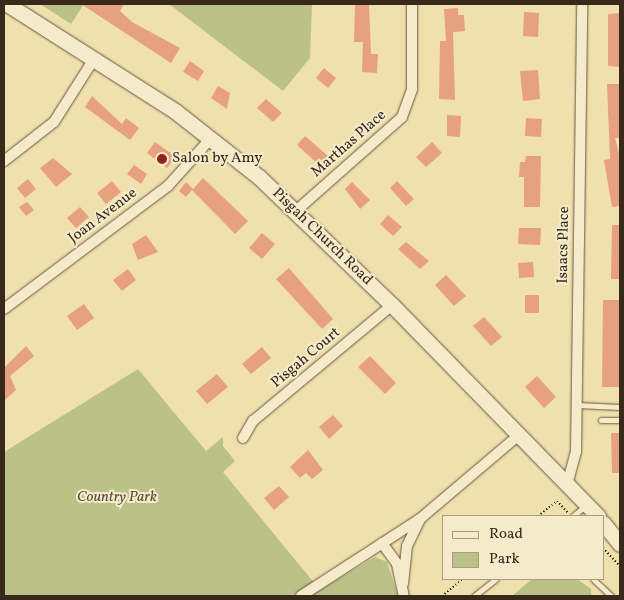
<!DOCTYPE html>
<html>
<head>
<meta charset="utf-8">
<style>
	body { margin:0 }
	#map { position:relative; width:624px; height:600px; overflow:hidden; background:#f0e0ad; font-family:Vollkorn,serif }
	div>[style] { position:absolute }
	.green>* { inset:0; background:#bac289 }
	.building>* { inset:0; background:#e7a082 }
	.path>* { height:2px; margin-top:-1px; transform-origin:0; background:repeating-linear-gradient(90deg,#39281c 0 1px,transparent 0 3.5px) }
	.roads { filter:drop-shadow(0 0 1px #675640) drop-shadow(0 0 1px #675640) }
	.lane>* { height:5px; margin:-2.5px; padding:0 2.5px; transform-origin:2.5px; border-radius:2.5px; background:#f5ebca }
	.street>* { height:10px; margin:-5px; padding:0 5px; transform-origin:5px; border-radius:5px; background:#f5ebca }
	.secondary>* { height:15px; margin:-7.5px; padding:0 7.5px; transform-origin:7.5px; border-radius:7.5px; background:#f5ebca }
	.dots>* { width:14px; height:14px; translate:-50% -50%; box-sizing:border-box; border:2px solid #f5ebca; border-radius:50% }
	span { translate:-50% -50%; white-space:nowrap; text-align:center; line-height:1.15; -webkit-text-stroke:4px #f5ebca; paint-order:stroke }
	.street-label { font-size:15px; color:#39281c }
	.poi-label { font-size:15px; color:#39281c }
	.left { translate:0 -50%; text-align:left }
	.park-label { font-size:15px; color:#594e37; font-style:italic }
	.frame { position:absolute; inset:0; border:5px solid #39281c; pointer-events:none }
	.legend { position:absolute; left:442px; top:515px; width:162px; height:65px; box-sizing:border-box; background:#f5ebca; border:1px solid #aa9d84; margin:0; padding:6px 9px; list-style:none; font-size:15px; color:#39281c }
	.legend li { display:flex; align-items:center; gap:10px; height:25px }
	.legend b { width:25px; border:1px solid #aa9d84 }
</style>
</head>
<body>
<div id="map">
	<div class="green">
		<i style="clip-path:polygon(40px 4px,84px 4px,71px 24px)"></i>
		<i style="clip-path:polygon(169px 4px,312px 4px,310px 58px,283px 91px)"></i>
		<i style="clip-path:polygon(138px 369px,206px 451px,223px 437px,223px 446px,235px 461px,223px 472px,320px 590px,375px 557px,387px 562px,398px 596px,4px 596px,4px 452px)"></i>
		<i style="clip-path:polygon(532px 579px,577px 579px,591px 589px,591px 596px,512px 596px)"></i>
	</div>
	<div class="building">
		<i style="clip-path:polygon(81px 4px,124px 4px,120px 11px,132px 22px,180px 48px,171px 63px)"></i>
		<i style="clip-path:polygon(355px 4px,369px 4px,371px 54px,378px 54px,377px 73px,362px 72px,363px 42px,354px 42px)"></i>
		<i style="clip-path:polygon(458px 8px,458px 15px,464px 15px,465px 31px,453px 32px,455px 100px,439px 99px,440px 41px,446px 41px,444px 9px)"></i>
		<i style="clip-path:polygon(524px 12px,539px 13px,538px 37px,523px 36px)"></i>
		<i style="clip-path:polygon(620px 13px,620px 67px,608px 66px,608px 14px)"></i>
		<i style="clip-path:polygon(190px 61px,204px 71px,198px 81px,183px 72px)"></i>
		<i style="clip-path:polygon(324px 68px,336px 78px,328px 88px,316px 78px)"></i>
		<i style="clip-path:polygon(538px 70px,540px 99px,523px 101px,520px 71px)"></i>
		<i style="clip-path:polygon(607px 84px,620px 84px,620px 138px,615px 138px,620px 157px,620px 206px,612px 207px,604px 160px,610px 159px)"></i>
		<i style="clip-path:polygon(218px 86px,230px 93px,227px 109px,211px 98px)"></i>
		<i style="clip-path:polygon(92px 96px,122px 124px,126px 118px,139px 128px,130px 140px,85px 107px)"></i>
		<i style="clip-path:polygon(266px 99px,282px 113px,273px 122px,257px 108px)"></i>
		<i style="clip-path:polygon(447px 115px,461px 116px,460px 137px,447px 136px)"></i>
		<i style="clip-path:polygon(526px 118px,542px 119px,541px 137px,525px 136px)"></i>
		<i style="clip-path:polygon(305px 136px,328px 156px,319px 165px,297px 145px)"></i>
		<i style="clip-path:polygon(155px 142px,176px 157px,167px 168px,147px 153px)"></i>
		<i style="clip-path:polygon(432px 142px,442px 153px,426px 167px,416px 157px)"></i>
		<i style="clip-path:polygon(526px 156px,541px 156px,540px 207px,524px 207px,524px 177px,519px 177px,520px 162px,525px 162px)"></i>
		<i style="clip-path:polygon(53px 158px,72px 174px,56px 187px,40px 168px)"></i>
		<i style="clip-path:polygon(134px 165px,147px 174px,141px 184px,127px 174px)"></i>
		<i style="clip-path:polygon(203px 178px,248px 221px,235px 234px,192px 190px,186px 197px,179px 191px,186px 182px,193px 189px)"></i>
		<i style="clip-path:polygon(28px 179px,36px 189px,25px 198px,17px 188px)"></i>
		<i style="clip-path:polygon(112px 181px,121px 192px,106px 204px,97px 193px)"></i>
		<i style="clip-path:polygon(397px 181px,414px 199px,406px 206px,390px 188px)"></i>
		<i style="clip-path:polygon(352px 182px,370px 200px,360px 209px,345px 189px)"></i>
		<i style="clip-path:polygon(27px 202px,34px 210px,26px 216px,19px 207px)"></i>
		<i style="clip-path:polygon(80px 207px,89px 217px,76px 228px,67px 218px)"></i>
		<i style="clip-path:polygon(388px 215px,402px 227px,393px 236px,380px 224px)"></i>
		<i style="clip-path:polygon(612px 225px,620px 225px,620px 279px,611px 279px)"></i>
		<i style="clip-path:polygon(519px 228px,541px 228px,540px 245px,518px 244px)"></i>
		<i style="clip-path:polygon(262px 233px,275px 244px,262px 259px,249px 248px)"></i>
		<i style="clip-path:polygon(146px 235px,158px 252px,138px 260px,132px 244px)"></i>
		<i style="clip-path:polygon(406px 242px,429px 261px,420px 269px,398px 249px)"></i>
		<i style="clip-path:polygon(533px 262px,534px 277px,519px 278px,518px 263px)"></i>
		<i style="clip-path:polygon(289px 268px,333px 319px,322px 329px,276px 279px)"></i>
		<i style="clip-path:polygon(128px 269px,136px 280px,122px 291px,113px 280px)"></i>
		<i style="clip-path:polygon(446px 275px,466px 296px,454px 306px,435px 285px)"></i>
		<i style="clip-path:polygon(525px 295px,539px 295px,539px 313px,525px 313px)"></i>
		<i style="clip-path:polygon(603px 300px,620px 300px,620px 387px,602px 387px)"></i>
		<i style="clip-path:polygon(84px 304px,94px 318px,77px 330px,67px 316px)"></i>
		<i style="clip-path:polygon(484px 317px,502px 337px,491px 346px,473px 326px)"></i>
		<i style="clip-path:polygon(26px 346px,34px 356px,10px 376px,16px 390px,4px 401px,4px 368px)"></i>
		<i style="clip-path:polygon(262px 347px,271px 358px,251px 374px,242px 364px)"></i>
		<i style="clip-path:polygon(370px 356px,396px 383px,385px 394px,358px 367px)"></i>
		<i style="clip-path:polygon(217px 374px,228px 387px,207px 404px,196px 391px)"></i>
		<i style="clip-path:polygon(537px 376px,556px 397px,544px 408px,525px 387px)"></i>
		<i style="clip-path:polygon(333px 415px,343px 426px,329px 439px,319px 427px)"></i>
		<i style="clip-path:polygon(611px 433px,620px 433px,620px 473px,612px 473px)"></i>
		<i style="clip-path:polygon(308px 450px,323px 470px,312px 479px,306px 473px,300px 478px,290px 467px)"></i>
		<i style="clip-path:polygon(279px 486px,289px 497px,274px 510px,264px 498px)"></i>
	</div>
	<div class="path">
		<i style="left:538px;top:516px;width:24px;rotate:-38deg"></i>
		<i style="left:557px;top:501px;width:16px;rotate:47deg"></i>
		<i style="left:603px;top:548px;width:25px;rotate:47deg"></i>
		<i style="left:442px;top:596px;width:27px;rotate:-39deg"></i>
	</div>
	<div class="roads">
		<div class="lane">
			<i style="left:577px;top:405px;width:43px;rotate:2.7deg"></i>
			<i style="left:601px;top:420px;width:19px"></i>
			<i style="left:573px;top:516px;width:17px;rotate:-40deg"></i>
			<i style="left:593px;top:579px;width:25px;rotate:43deg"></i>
			<i style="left:474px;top:596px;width:28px;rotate:-38deg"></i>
		</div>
		<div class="street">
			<i style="left:4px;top:161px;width:63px;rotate:-38deg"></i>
			<i style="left:54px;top:122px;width:75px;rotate:-57.6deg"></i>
			<i style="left:297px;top:210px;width:140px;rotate:-41.5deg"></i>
			<i style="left:402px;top:117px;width:30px;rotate:-70deg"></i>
			<i style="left:412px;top:89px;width:85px;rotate:-90deg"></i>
			<i style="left:4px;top:309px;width:205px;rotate:-36.9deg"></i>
			<i style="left:168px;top:186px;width:64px;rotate:-48.1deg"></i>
			<i style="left:243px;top:438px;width:20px;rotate:-60deg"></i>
			<i style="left:253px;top:421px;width:181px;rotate:-39.8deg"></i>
			<i style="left:567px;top:485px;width:34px;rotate:-75deg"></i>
			<i style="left:576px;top:452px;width:448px;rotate:-89.2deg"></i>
			<i style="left:382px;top:543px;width:26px;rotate:54deg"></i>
			<i style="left:397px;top:564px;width:33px;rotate:78deg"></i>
			<i style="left:403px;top:584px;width:38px;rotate:-84deg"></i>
			<i style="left:407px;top:546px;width:28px;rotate:-64deg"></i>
			<i style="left:301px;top:596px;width:143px;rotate:-33deg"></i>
			<i style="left:421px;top:518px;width:128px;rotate:-40.3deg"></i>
		</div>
		<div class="secondary">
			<i style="left:7px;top:4px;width:199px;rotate:32.5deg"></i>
			<i style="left:175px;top:111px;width:107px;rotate:38.2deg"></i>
			<i style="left:259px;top:177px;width:185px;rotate:43.9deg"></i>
			<i style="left:392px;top:305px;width:295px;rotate:45.7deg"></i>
			<i style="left:603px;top:523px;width:27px;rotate:51deg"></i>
		</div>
	</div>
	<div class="dots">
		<i style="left:162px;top:159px;background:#8f2418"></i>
	</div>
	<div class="street-label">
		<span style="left:349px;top:144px;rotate:-41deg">Marthas Place</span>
		<span style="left:103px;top:216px;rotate:-37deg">Joan Avenue</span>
		<span style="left:322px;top:237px;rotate:44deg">Pisgah Church Road</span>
		<span style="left:564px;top:245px;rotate:-89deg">Isaacs Place</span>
		<span style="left:306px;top:358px;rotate:-40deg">Pisgah Court</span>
	</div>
	<div class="poi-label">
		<span class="left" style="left:172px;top:159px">Salon by Amy</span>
	</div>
	<div class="park-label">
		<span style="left:117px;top:498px">Country Park</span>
	</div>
	<div class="frame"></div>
	<ul class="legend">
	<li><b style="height:6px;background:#f5ebca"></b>Road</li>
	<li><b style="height:14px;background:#bac289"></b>Park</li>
	</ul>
</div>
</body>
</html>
